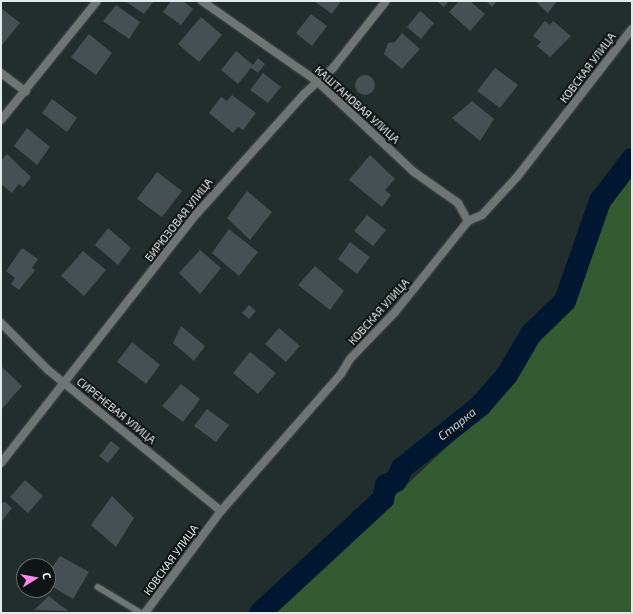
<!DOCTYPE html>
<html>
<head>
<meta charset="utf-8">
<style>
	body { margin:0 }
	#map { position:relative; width:633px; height:614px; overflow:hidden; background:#222d2d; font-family:"Exo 2",sans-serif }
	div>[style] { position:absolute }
	.green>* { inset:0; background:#335a30 }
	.river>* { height:22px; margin:-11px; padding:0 11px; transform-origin:11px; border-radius:11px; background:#001732 }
	.building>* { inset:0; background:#465054 }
	.round { border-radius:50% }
	.roads { filter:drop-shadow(0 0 1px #414b4b) drop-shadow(0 0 1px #414b4b) }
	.lane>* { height:5.5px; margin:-2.75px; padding:0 2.75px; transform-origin:2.75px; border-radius:2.75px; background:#6f7572 }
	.street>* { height:8px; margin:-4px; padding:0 4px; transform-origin:4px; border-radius:4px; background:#6f7572 }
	span { translate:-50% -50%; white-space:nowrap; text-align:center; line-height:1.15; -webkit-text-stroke:4px #0f1414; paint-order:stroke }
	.street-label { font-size:11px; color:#e3eaea }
	.water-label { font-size:12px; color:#bad7f7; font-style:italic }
	.frame { position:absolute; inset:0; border:2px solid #e3eaea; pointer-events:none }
	.north { position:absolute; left:16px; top:558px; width:40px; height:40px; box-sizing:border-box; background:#0f1414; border:1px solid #646a6a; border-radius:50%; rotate:79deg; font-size:11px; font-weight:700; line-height:16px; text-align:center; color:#e3eaea }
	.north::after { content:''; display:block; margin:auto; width:14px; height:18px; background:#fb87e6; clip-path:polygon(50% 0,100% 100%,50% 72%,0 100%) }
</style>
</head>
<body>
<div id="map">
	<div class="green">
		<i style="clip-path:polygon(632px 175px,632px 613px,271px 613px,488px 408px,568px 304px,611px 202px)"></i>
	</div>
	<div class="river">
		<i style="left:260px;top:613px;width:168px;rotate:-42.8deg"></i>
		<i style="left:383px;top:499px;width:14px;rotate:-78deg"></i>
		<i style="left:386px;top:485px;width:11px;rotate:-22deg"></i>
		<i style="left:396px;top:481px;width:14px;rotate:-65deg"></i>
		<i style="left:402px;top:468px;width:100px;rotate:-38.5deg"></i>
		<i style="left:480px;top:406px;width:41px;rotate:-48.9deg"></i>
		<i style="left:507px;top:375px;width:48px;rotate:-59.7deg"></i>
		<i style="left:531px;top:334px;width:47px;rotate:-44.1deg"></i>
		<i style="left:565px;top:301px;width:106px;rotate:-70.7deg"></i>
		<i style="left:600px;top:201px;width:53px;rotate:-52.7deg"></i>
	</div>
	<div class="building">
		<i style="clip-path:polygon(125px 1px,154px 1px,144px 14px)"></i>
		<i style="clip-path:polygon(171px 1px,183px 1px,193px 9px,181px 25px,163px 12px)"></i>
		<i style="clip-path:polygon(314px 1px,341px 1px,332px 14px)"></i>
		<i style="clip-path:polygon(437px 1px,449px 1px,444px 7px)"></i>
		<i style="clip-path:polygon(459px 1px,470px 1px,485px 14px,470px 31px,449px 12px)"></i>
		<i style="clip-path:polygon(486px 1px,497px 1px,492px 7px)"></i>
		<i style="clip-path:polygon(535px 1px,557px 1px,548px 13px)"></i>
		<i style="clip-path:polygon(116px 5px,140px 22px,129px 39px,103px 21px)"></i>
		<i style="clip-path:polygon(1px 8px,20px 23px,1px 46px)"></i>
		<i style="clip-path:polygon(420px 11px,434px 23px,421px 39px,407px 27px)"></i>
		<i style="clip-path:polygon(311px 14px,327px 26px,312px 46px,296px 33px)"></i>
		<i style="clip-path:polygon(201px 17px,222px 35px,199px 62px,178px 44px)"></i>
		<i style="clip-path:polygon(545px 21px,550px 25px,553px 21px,571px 36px,550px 57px,537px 46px,541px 42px,533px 36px)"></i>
		<i style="clip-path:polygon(402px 33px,420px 49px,402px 69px,384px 54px,388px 43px,395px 42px)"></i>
		<i style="clip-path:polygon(89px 34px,112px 53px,96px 75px,71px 57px)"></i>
		<i style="clip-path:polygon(236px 51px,253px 65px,258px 58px,265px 64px,258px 73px,251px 68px,238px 84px,221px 70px)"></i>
		<i style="clip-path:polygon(495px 68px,518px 85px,500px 108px,477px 91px)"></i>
		<i style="clip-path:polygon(263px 73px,281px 87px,268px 103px,250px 90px)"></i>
		<i class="round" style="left:355px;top:75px;width:20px;height:20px"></i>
		<i style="clip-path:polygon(232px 95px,256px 113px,243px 130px,238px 127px,233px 133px,209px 113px,221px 97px,227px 101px)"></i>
		<i style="clip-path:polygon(52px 99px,77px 118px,67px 132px,42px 113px)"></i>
		<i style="clip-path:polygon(472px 101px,494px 119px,480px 141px,452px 118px)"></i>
		<i style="clip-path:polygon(27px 128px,50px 147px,37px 165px,14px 146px)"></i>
		<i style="clip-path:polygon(7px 154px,31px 177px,23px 187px,19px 184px,12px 193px,1px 184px,1px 161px)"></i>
		<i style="clip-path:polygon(370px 155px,395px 179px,385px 190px,391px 195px,382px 207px,349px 180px)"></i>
		<i style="clip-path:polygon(157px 172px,182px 191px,162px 217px,137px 199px)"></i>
		<i style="clip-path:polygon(247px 191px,272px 212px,250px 240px,227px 218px)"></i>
		<i style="clip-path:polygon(367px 215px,386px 230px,373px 246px,354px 231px)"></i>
		<i style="clip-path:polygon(108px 228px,131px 248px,118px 265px,95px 245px)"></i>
		<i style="clip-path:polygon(229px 229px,258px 252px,239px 276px,212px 253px)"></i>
		<i style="clip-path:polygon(350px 242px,370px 257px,357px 274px,338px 259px)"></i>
		<i style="clip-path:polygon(22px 248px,38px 259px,32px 268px,35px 270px,19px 290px,11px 284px,15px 278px,6px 271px)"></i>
		<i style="clip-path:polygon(200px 250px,221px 268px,200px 294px,179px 273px)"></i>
		<i style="clip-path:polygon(83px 251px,106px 270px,84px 296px,61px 276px)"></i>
		<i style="clip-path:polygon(315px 266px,344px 291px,330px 310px,298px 285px)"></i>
		<i style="clip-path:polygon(249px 305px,256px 311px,249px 319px,242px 313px)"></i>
		<i style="clip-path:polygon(181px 326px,205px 346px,194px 361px,173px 343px)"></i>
		<i style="clip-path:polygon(279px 328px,300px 346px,286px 362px,265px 344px)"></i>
		<i style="clip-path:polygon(132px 342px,160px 365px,146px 384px,117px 362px)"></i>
		<i style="clip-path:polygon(250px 352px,276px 373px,258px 394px,233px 373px)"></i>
		<i style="clip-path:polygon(1px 366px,22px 386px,1px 410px)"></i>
		<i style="clip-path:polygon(181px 384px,200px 399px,183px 422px,162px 406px)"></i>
		<i style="clip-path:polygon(207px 409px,229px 425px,216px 442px,194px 426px)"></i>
		<i style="clip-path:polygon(111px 441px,120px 448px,108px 463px,99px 456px)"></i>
		<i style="clip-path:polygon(25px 480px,43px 496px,28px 513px,10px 497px)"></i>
		<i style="clip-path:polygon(112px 496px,134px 518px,116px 547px,91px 525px)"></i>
		<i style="clip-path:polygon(5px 502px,12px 508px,1px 522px,1px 503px)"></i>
		<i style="clip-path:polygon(60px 556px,89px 572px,73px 599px,48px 584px,48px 573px)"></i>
		<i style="clip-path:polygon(49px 596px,60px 605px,69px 611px,34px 610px)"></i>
	</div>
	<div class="roads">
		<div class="lane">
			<i style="left:98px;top:587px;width:50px;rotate:31.2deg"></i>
		</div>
		<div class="street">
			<i style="left:202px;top:1px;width:141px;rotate:34.9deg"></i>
			<i style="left:318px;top:82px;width:132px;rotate:43.2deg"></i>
			<i style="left:414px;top:172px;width:54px;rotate:35.2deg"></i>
			<i style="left:458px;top:203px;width:21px;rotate:61deg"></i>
			<i style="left:1px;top:73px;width:31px;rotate:37deg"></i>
			<i style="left:1px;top:120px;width:153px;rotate:-51.1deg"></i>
			<i style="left:1px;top:323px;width:66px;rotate:45deg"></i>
			<i style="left:48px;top:370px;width:223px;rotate:39.2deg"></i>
			<i style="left:1px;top:463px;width:310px;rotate:-51.9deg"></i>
			<i style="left:192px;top:219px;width:168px;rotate:-48.1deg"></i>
			<i style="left:304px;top:94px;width:39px;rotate:-42deg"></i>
			<i style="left:333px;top:68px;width:85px;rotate:-51.7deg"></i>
			<i style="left:145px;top:613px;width:127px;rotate:-53.3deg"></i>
			<i style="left:221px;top:511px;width:182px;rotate:-48.8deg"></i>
			<i style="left:341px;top:374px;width:17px;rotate:-59deg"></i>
			<i style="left:350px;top:359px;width:66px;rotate:-46.2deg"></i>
			<i style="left:396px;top:311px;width:115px;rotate:-51.3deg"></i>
			<i style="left:468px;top:221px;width:15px;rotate:-23deg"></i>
			<i style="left:482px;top:215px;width:52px;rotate:-47.4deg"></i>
			<i style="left:517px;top:177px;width:187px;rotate:-52.2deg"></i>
		</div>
	</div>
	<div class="street-label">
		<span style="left:588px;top:68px;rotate:-53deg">КОВСКАЯ УЛИЦА</span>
		<span style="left:357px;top:105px;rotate:42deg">КАШТАНОВАЯ УЛИЦА</span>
		<span style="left:179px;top:220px;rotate:-52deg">БИРЮЗОВАЯ УЛИЦА</span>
		<span style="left:379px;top:312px;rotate:-48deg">КОВСКАЯ УЛИЦА</span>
		<span style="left:116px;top:411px;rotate:39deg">СИРЕНЕВАЯ УЛИЦА</span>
		<span style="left:171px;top:560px;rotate:-54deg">КОВСКАЯ УЛИЦА</span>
	</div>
	<div class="water-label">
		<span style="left:457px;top:424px;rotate:-38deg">Старка</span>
	</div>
	<div class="frame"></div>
	<div class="north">С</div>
</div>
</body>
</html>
